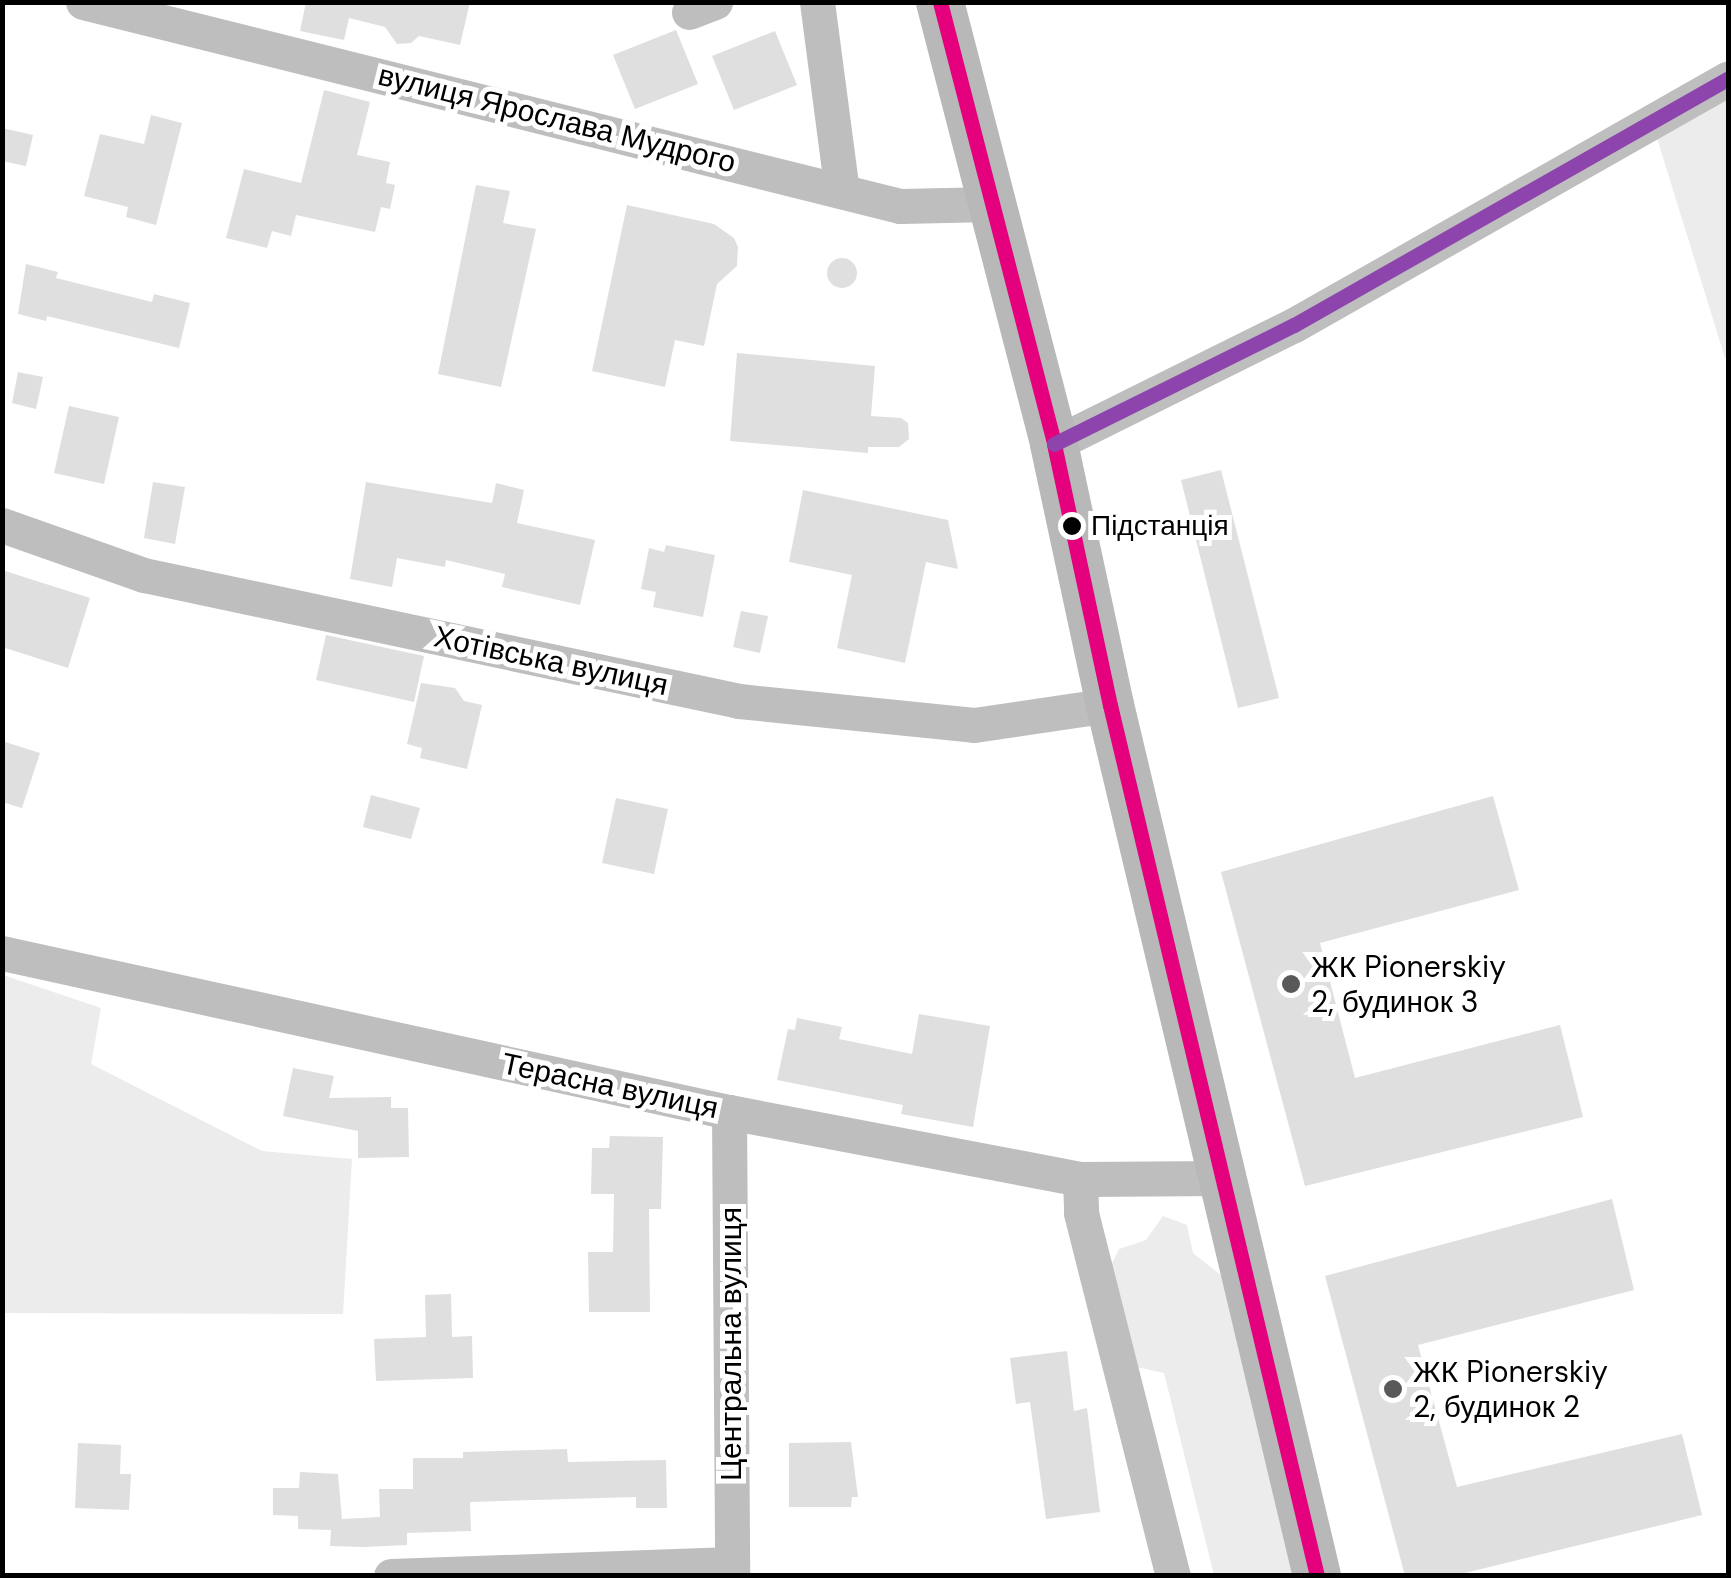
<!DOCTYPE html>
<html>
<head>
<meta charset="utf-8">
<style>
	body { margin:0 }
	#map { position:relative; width:1731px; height:1578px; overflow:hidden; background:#fff; font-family:"DM Sans",sans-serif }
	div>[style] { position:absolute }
	.green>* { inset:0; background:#ececec }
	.building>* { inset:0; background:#dfdfdf }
	.round { border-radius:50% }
	.street>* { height:35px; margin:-17.5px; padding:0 17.5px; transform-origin:17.5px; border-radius:17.5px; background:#bebebe }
	.secondary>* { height:48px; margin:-24px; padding:0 24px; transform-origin:24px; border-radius:24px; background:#b8b8b8 }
	.bus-1>* { height:15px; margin:-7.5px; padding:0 7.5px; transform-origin:7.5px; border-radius:7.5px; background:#e5007d }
	.bus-2>* { height:15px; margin:-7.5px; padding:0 7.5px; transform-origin:7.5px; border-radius:7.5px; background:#8e44ad }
	.dots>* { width:28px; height:28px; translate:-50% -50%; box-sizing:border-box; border:5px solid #fff; border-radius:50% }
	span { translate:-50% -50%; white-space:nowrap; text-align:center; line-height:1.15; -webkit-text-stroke:10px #fff; paint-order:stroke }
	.bus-label { font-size:28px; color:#000 }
	.left { translate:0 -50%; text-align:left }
	.street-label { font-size:30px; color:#000 }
	.poi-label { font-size:30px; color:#000 }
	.frame { position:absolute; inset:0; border:5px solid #000; pointer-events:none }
</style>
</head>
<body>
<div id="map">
	<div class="green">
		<i style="clip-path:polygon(1728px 78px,1728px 357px,1725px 358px,1652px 122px)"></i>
		<i style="clip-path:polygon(3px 975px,101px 1008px,91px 1064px,262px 1151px,352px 1159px,343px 1314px,3px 1313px)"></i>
		<i style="clip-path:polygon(1163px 1216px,1187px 1225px,1193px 1253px,1222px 1276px,1302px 1575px,1214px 1575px,1164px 1373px,1136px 1367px,1107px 1274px,1119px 1249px,1146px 1240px)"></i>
	</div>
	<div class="building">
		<i style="clip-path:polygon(306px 2px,470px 2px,460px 45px,419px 36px,411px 43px,397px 44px,385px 27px,349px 18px,344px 40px,300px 31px)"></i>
		<i style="clip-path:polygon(676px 30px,698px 84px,635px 109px,613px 55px)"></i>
		<i style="clip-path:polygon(775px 31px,797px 85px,734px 110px,712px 56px)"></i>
		<i style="clip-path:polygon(324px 90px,370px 102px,357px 155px,390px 162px,386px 183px,395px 185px,390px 209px,381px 207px,375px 232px,296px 215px,291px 236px,272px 231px,267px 248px,226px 238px,244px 169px,301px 183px)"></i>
		<i style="clip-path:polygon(151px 115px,182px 123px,156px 225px,126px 217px,128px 207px,84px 196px,100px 134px,144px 144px)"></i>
		<i style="clip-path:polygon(2px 128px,33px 135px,26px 166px,2px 161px)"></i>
		<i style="clip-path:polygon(476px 185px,510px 191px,503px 223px,536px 229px,501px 387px,438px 374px)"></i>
		<i style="clip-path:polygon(627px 205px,714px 224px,734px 238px,738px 247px,737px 266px,717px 284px,704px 346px,675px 340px,665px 387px,592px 371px)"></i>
		<i class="round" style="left:827px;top:258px;width:30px;height:30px"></i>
		<i style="clip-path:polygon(26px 264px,58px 272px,56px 278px,152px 302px,154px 294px,190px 303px,179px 348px,47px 316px,46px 321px,18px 314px)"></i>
		<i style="clip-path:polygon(737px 353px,875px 366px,871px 416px,901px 418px,908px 423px,909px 439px,899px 447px,868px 447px,868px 453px,730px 441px)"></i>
		<i style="clip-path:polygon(18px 372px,43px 377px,36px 409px,12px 403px)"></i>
		<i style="clip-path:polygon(69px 406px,119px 417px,104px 484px,54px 473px)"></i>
		<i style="clip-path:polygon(1221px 470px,1279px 698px,1238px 708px,1181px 480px)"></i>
		<i style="clip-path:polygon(153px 482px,185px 487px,175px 544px,144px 538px)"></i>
		<i style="clip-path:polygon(366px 482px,492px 503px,496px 483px,524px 490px,517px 523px,595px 540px,580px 605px,502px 587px,505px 574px,446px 560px,445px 567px,397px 558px,392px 587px,350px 579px)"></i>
		<i style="clip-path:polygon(803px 490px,948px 520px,958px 569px,926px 562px,905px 663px,837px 648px,852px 575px,789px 562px)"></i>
		<i style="clip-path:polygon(666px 545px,715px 555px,703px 617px,653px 607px,656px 592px,641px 589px,649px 548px,664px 552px)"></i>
		<i style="clip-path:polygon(2px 570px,90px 598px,68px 668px,2px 647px)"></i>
		<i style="clip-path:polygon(741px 611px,768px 616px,760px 653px,733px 647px)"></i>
		<i style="clip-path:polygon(326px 635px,424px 656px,414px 702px,316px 680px)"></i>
		<i style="clip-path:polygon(421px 683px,455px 688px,464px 701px,482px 705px,467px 769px,420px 758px,422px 748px,407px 744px)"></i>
		<i style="clip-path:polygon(2px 741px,40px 753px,22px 808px,2px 802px)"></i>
		<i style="clip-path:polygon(371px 795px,420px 808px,411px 839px,363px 827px)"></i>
		<i style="clip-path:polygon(1493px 796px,1519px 890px,1320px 943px,1355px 1078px,1560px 1025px,1583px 1117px,1305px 1186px,1221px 872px)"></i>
		<i style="clip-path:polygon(616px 798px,668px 809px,654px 874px,602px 863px)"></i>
		<i style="clip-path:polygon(919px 1014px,990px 1026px,973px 1127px,901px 1114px,903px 1105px,777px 1080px,788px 1029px,795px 1030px,797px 1018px,842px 1027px,839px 1039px,912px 1054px)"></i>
		<i style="clip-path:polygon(293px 1068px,334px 1076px,329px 1098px,391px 1097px,391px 1108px,408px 1108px,409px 1157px,358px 1158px,358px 1131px,283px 1116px)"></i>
		<i style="clip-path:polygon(610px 1136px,663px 1137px,661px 1209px,649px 1209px,650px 1312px,589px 1312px,588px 1252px,613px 1252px,614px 1194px,591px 1194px,592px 1148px,609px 1148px)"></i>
		<i style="clip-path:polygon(1612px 1199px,1634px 1290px,1418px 1345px,1457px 1487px,1682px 1434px,1702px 1515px,1453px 1576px,1405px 1576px,1325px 1276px)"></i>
		<i style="clip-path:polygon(451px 1294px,452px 1337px,472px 1336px,473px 1378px,376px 1381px,374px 1339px,426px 1337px,425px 1295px)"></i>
		<i style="clip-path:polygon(1067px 1351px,1074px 1411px,1087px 1408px,1100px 1512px,1046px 1519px,1030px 1402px,1016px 1404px,1010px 1358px)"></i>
		<i style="clip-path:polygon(851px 1442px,858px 1497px,852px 1497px,851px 1507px,789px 1507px,789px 1443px)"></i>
		<i style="clip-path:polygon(78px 1443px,121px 1445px,120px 1474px,131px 1474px,129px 1510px,75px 1508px)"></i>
		<i style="clip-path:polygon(567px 1449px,568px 1462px,666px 1460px,667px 1508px,636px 1508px,636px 1497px,470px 1502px,471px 1531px,407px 1533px,407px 1545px,363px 1547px,330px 1546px,331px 1530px,298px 1529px,298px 1516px,273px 1515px,273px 1488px,299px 1488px,300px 1472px,338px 1474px,342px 1519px,380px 1517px,379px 1489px,413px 1489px,413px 1458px,463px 1458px,463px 1452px)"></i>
	</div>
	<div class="street">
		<i style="left:83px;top:2px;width:842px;rotate:14.02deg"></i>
		<i style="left:900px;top:206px;width:92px;rotate:-1.2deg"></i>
		<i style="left:817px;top:2px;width:191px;rotate:82.5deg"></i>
		<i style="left:689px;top:12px;width:28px;rotate:-21deg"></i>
		<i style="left:1054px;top:444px;width:268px;rotate:-26.4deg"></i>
		<i style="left:1294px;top:325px;width:499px;rotate:-29.6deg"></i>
		<i style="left:2px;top:525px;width:151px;rotate:19.4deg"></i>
		<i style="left:144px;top:575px;width:608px;rotate:11.96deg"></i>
		<i style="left:739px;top:701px;width:236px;rotate:5.8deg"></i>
		<i style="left:974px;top:725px;width:137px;rotate:-8.4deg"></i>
		<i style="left:2px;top:953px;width:744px;rotate:12.34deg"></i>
		<i style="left:729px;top:1112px;width:357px;rotate:10.8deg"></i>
		<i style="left:1080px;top:1179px;width:142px;rotate:-0.4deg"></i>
		<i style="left:729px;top:1112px;width:464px;rotate:89.6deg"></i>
		<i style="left:1080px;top:1179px;width:34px;rotate:88deg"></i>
		<i style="left:1081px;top:1213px;width:374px;rotate:75.8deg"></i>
		<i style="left:391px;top:1576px;width:341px;rotate:-2deg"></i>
	</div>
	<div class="secondary">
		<i style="left:940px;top:2px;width:456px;rotate:75.5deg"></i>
		<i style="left:1054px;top:444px;width:267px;rotate:77.9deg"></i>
		<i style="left:1110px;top:705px;width:895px;rotate:76.63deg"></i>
	</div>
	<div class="bus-1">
		<i style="left:940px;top:2px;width:456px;rotate:75.5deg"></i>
		<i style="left:1054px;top:444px;width:267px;rotate:77.9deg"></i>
		<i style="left:1110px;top:705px;width:895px;rotate:76.63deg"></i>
	</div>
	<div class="bus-2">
		<i style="left:1054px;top:444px;width:268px;rotate:-26.4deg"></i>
		<i style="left:1294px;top:325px;width:499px;rotate:-29.6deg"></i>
	</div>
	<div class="dots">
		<i style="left:1072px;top:526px;background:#000"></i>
		<i style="left:1291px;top:984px;background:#595959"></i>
		<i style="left:1393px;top:1389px;background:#595959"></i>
	</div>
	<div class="bus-label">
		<span class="left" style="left:1091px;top:526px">Підстанція</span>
	</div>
	<div class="street-label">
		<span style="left:557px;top:119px;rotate:14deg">вулиця Ярослава Мудрого</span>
		<span style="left:551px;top:661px;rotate:12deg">Хотівська вулиця</span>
		<span style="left:610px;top:1086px;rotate:12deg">Терасна вулиця</span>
		<span style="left:731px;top:1344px;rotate:-90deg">Центральна вулиця</span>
	</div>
	<div class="poi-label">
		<span class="left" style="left:1311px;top:984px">ЖК Pionerskiy<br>2, будинок 3</span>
		<span class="left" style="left:1413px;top:1389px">ЖК Pionerskiy<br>2, будинок 2</span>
	</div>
	<div class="frame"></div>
</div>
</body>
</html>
